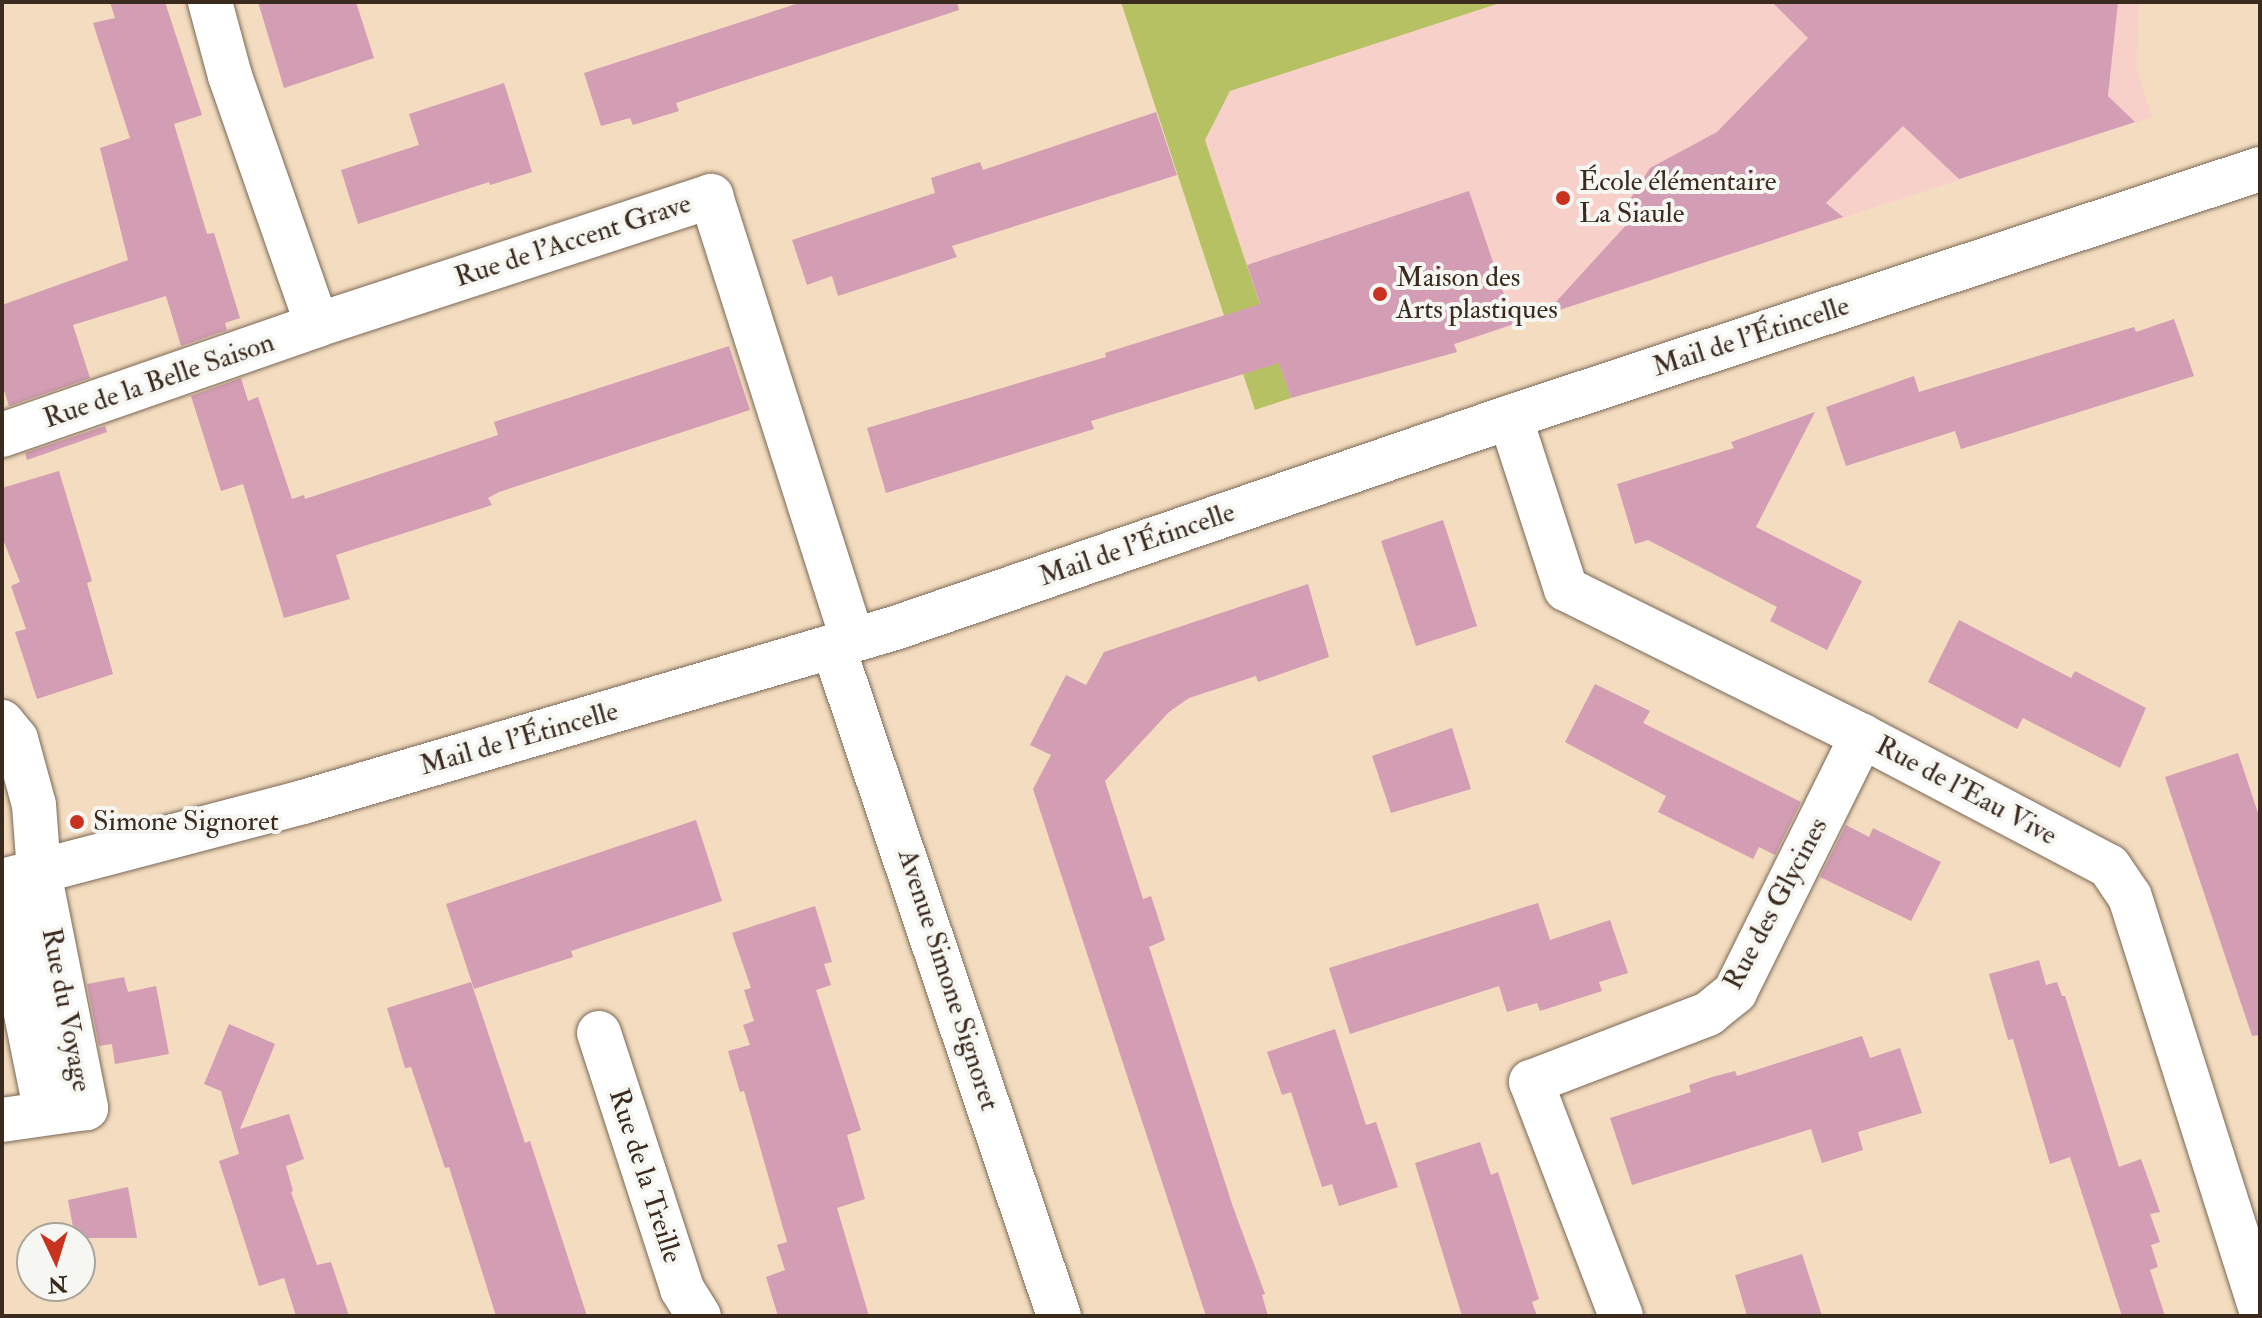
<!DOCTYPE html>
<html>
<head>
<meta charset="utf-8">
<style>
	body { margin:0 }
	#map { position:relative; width:2262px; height:1318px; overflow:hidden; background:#f3dcbf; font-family:"IM FELL Double Pica",serif }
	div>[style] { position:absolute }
	.built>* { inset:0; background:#f7d1c9 }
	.green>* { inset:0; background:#b5c162 }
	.building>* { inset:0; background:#d39db4 }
	.roads { filter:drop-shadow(0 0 2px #7b6856) drop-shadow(0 0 2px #7b6856) }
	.street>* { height:44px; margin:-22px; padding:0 22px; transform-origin:22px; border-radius:22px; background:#fff }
	.dots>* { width:22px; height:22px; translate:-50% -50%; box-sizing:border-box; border:4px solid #f6f6f2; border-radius:50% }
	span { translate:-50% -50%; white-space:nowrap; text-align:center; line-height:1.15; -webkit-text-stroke:8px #f6f6f2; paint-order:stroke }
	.poi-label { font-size:28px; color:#3b2a1e }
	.left { translate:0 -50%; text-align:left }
	.street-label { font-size:28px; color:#3b2a1e }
	.frame { position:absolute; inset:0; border:4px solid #3b2a1e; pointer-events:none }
	.north { position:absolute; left:16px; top:1222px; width:80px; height:80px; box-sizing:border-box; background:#f6f6f2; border:2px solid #aba49d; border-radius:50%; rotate:176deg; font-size:22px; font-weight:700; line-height:32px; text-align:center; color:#3b2a1e }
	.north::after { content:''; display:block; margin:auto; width:28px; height:36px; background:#c8321e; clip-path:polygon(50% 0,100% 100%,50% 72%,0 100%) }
</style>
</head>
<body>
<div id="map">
	<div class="built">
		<i style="clip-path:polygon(1503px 2px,2139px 2px,2137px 69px,2152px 117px,1291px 398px,1205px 140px,1230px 90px)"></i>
	</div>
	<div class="green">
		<i style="clip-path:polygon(1121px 2px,1503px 2px,1230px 91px,1205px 140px,1291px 398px,1255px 410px)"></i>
	</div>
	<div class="building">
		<i style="clip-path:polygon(110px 2px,165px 2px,202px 115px,174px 124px,207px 234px,214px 233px,240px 318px,225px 323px,227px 330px,181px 346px,166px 296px,73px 325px,90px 378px,9px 406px,2px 384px,2px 305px,128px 260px,100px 148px,130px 138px,93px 23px,115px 18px)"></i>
		<i style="clip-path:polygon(258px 2px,356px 2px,374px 58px,284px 88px)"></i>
		<i style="clip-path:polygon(802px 2px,957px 2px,959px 10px,676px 103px,679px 111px,633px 125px,630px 118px,601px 126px,584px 73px)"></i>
		<i style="clip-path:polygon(1772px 2px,2118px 2px,2108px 96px,2135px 122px,1959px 179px,1903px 126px,1826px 203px,1843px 217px,1544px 315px,1627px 224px,1620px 215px,1650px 168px,1717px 132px,1808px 38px)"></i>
		<i style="clip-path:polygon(504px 83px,532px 172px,490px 185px,489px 182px,358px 224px,341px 170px,419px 145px,409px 114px)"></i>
		<i style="clip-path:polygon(1156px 112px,1177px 175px,952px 246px,957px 257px,838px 296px,832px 276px,807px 285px,792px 240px,935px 193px,931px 178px,980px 162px,983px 170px)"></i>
		<i style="clip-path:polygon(1469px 191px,1514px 324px,1454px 344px,1457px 352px,1291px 398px,1279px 363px,1091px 421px,1094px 429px,886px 493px,867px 428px,1106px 357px,1105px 353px,1260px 304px,1247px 265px)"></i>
		<i style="clip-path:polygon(2174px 319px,2194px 376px,1961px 449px,1955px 431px,1846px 466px,1826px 407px,1914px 376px,1919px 392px,2134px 327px,2136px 332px)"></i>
		<i style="clip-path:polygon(729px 346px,750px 410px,499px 492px,488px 498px,492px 505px,336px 555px,350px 599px,284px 618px,243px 484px,221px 491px,191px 396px,241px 378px,248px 401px,258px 397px,292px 499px,304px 495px,305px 499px,498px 435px,494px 422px)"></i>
		<i style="clip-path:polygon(1815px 412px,1756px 527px,1862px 581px,1827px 650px,1770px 621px,1777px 607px,1648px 540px,1635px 544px,1617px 484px,1734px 448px,1731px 442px)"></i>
		<i style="clip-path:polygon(105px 426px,107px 432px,27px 460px,25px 453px)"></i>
		<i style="clip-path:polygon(59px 471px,92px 581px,87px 583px,113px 674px,37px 699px,15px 632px,26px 629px,11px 586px,20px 582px,2px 537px,2px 488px)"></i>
		<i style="clip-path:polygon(1443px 520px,1477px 626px,1416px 646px,1381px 541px)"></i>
		<i style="clip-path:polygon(1308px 584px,1329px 657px,1258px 682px,1256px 676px,1189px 698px,1169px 712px,1105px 781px,1143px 899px,1151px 896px,1158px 917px,1165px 940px,1149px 947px,1233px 1207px,1265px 1294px,1262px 1295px,1268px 1316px,1206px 1316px,1033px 789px,1051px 755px,1030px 745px,1066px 675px,1086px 685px,1104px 652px)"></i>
		<i style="clip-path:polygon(1959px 620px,2071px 678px,2075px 671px,2146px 708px,2120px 768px,2023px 718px,2017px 729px,1928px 682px)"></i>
		<i style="clip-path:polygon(1595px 684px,1650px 711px,1643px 723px,1801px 802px,1775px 855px,1759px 847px,1753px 859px,1658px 812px,1666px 796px,1565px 742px)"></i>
		<i style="clip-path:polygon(1452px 728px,1471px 789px,1391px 813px,1372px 756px)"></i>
		<i style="clip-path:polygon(2238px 753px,2260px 819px,2260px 1035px,2252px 1036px,2165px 777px)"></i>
		<i style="clip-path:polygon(696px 820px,722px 901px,571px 951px,573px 957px,474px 989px,446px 904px)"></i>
		<i style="clip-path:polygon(1846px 825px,1869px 837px,1873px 828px,1941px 862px,1911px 921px,1820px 877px)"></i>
		<i style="clip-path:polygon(1538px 903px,1550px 940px,1610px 920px,1628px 973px,1599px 982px,1602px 991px,1540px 1011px,1537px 1003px,1507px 1012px,1499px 986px,1350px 1034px,1329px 968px)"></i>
		<i style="clip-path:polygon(815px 906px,832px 962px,824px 964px,831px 985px,816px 990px,861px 1130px,847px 1135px,865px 1199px,837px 1208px,869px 1316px,778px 1316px,766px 1277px,785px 1270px,777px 1245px,787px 1242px,744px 1091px,740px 1092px,728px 1051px,750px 1045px,743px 1025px,754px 1021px,744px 990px,751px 988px,732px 933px)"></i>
		<i style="clip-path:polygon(2039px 960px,2046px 985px,2057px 982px,2062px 996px,2065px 996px,2119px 1167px,2141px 1159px,2160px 1212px,2150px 1214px,2160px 1242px,2151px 1245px,2158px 1267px,2150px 1270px,2165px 1316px,2122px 1316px,2070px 1157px,2050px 1164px,2013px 1039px,2008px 1040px,1989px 974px)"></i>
		<i style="clip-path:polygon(124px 977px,128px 992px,156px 986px,169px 1054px,115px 1064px,112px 1044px,99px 1046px,87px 984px)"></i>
		<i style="clip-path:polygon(471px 982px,525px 1143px,530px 1141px,587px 1316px,496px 1316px,449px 1167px,445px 1168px,411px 1067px,405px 1068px,387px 1008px)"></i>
		<i style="clip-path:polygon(229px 1024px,275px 1044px,240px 1129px,289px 1114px,304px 1159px,286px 1166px,293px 1191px,291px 1192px,317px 1265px,331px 1262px,349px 1316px,296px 1316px,284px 1278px,259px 1286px,219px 1161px,239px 1154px,221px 1091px,204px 1084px)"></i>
		<i style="clip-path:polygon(1335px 1029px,1366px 1125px,1376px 1122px,1398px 1187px,1339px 1206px,1332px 1184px,1322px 1187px,1291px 1092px,1282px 1095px,1267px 1052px)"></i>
		<i style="clip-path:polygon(1862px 1036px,1870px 1058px,1900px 1048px,1922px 1113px,1858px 1132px,1863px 1150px,1822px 1163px,1811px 1129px,1632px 1185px,1610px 1118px,1691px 1092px,1689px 1085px,1712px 1077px,1735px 1071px,1737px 1076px)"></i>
		<i style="clip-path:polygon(1480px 1142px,1491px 1175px,1498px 1172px,1539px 1299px,1532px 1302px,1537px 1316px,1462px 1316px,1415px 1163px)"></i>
		<i style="clip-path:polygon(128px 1187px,137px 1238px,75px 1238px,68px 1200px)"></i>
		<i style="clip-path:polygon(1802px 1254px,1822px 1316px,1747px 1316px,1735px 1275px)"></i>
	</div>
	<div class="roads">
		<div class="street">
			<i style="left:210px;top:2px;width:77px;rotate:74.9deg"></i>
			<i style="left:230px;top:76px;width:264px;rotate:70.7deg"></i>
			<i style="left:317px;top:325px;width:415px;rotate:-18.1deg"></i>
			<i style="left:711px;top:196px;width:466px;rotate:72.3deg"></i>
			<i style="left:1510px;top:417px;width:181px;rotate:72deg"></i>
			<i style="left:1566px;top:589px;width:330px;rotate:26.4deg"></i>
			<i style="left:1862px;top:736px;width:279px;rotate:27.8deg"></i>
			<i style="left:2109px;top:866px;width:37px;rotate:56deg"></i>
			<i style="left:2130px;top:897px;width:431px;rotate:72.4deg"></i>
			<i style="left:2px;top:435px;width:334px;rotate:-19.2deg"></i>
			<i style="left:833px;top:646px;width:707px;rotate:71.36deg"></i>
			<i style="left:2px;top:722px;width:22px;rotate:51deg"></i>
			<i style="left:16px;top:739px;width:68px;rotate:74.7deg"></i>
			<i style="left:34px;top:805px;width:67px;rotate:85.7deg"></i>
			<i style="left:39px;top:872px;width:241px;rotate:78.7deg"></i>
			<i style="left:86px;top:1108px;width:85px;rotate:171.9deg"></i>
			<i style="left:2px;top:881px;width:311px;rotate:-14.7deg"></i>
			<i style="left:303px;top:802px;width:617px;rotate:-16.38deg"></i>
			<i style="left:895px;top:628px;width:650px;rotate:-18.94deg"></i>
			<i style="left:1510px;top:417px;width:790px;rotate:-18.3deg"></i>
			<i style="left:2px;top:895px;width:222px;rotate:78.6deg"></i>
			<i style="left:599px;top:1033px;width:269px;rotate:72deg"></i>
			<i style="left:682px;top:1289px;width:32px;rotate:58deg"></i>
			<i style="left:1621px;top:1316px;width:251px;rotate:-111deg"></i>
			<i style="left:1531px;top:1082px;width:190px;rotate:-21deg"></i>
			<i style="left:1708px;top:1014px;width:35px;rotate:-39deg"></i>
			<i style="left:1735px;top:992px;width:286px;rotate:-63.6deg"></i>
		</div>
	</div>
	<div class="dots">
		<i style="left:1563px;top:198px;background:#c8321e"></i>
		<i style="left:1380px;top:294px;background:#c8321e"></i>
		<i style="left:77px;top:822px;background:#c8321e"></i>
	</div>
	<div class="poi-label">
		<span class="left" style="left:1579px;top:198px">École élémentaire<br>La Siaule</span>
		<span class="left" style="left:1396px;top:294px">Maison des<br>Arts plastiques</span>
		<span class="left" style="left:93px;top:822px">Simone Signoret</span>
	</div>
	<div class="street-label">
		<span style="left:573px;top:241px;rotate:-18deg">Rue de l'Accent Grave</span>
		<span style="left:1751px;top:337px;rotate:-18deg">Mail de l'Étincelle</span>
		<span style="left:159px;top:381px;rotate:-19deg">Rue de la Belle Saison</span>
		<span style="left:1137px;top:545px;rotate:-19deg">Mail de l'Étincelle</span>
		<span style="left:519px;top:739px;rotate:-16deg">Mail de l'Étincelle</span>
		<span style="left:1966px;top:791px;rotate:28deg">Rue de l'Eau Vive</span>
		<span style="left:1776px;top:904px;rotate:-62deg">Rue des Glycines</span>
		<span style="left:948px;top:980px;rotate:72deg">Avenue Simone Signoret</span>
		<span style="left:66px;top:1010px;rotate:79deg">Rue du Voyage</span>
		<span style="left:645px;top:1176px;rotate:72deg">Rue de la Treille</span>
	</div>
	<div class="frame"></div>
	<div class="north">N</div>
</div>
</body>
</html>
